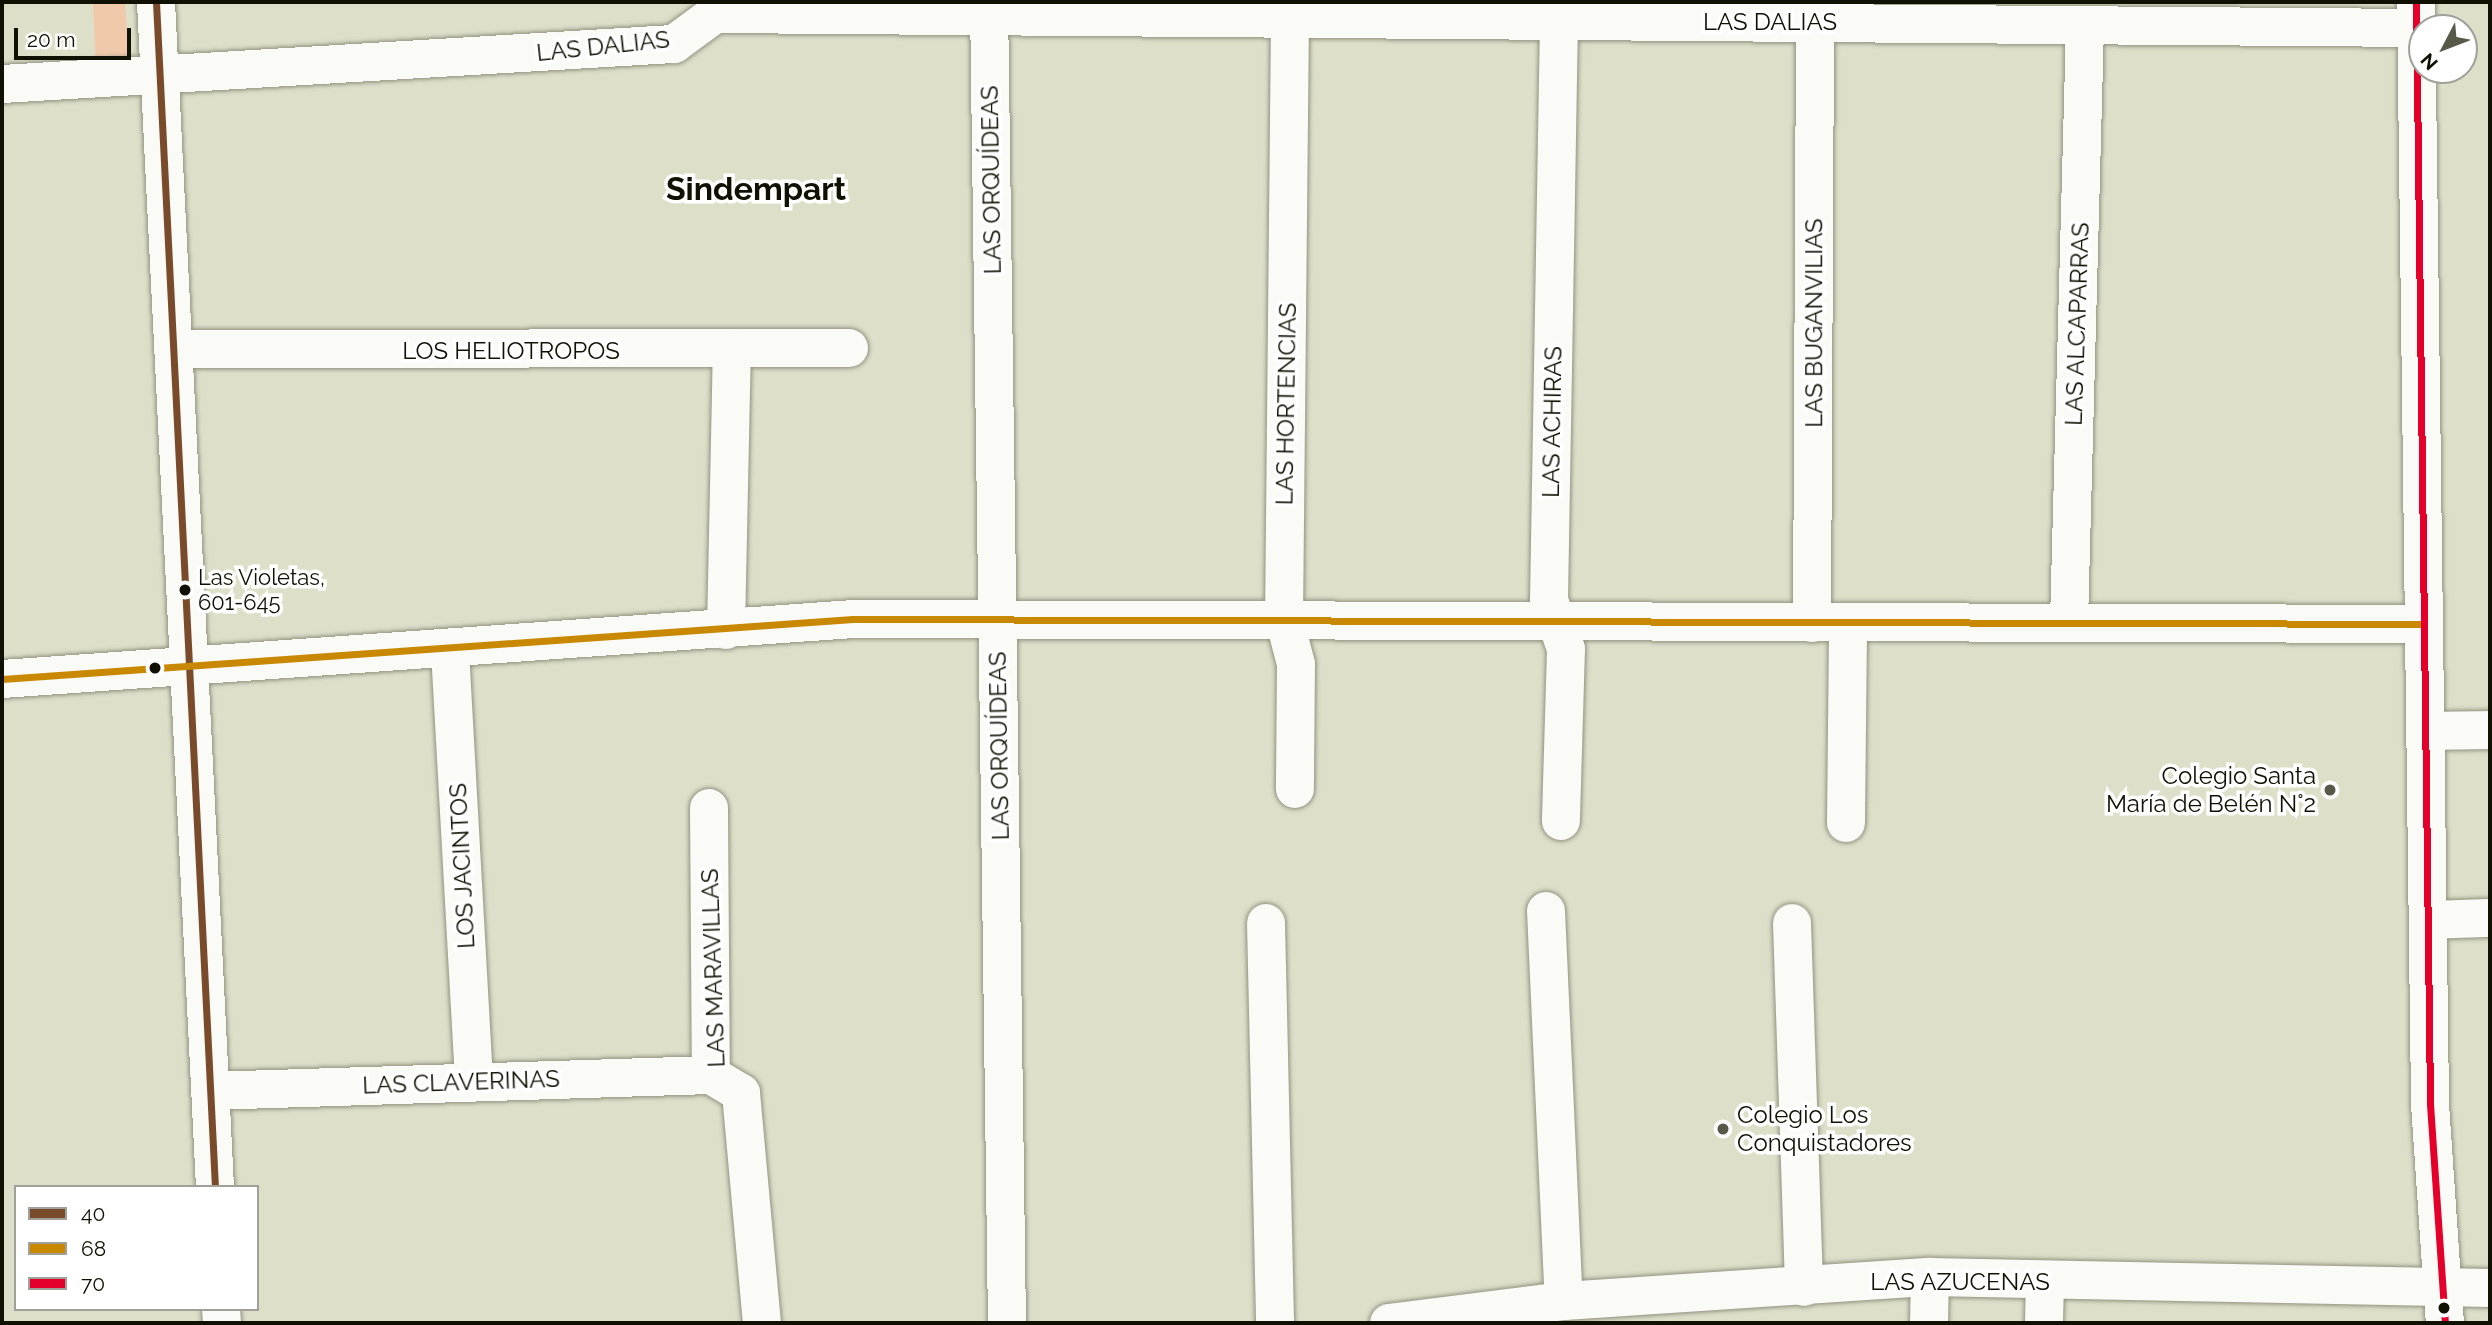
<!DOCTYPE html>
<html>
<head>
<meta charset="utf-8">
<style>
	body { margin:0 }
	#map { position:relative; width:2492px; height:1325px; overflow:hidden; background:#dedfc9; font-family:Raleway,sans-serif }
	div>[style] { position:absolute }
	.green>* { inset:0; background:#efc9a9 }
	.roads { filter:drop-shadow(0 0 2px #919280) drop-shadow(0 0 2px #919280) }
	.minor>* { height:38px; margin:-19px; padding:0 19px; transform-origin:19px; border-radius:19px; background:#fafaf7 }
	.major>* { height:38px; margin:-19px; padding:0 19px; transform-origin:19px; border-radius:19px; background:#fafaf7 }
	.bus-1>* { height:7px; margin:-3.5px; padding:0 3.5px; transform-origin:3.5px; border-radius:3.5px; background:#7a4b2a }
	.bus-2>* { height:7px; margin:-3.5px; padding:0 3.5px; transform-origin:3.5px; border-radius:3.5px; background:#c98801 }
	.bus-3>* { height:7px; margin:-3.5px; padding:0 3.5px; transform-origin:3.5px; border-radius:3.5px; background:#e4002b }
	.dots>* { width:19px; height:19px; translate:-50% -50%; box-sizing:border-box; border:4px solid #fff; border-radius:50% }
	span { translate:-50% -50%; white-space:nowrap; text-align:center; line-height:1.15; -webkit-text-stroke:7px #fff; paint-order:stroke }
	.bus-label { font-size:22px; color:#101103 }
	.left { translate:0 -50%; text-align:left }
	.street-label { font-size:24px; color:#101103 }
	.poi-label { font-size:24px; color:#101103 }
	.right { translate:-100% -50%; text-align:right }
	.district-label { font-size:32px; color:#101103; font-weight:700 }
	.frame { position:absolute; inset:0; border:4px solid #101103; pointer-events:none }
	.legend { position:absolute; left:14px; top:1185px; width:245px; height:126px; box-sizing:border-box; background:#fff; border:2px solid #9fa09a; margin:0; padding:9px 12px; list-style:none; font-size:21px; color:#101103 }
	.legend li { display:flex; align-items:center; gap:14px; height:35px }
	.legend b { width:35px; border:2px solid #9fa09a }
	.north { position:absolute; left:2408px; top:14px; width:70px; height:70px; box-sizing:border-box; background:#fff; border:2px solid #9fa09a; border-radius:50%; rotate:228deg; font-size:19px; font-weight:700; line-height:28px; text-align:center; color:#101103 }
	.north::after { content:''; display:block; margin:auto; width:24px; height:32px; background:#585948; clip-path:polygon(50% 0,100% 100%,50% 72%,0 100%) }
	.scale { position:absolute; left:14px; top:28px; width:117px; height:32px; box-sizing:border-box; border:4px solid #101103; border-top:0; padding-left:9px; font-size:21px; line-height:24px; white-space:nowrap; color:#101103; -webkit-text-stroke:5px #fff; paint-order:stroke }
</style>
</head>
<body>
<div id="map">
	<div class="green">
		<i style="clip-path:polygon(93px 2px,125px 2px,129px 62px,96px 69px)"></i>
	</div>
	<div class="roads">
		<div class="minor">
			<i style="left:156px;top:2px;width:1186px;rotate:87.15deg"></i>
			<i style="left:989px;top:2px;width:1321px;rotate:89.22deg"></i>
			<i style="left:1290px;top:18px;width:600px;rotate:90.57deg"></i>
			<i style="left:1284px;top:618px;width:48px;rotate:75.4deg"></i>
			<i style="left:1296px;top:664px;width:125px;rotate:90.5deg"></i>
			<i style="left:1559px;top:21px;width:579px;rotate:90.99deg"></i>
			<i style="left:1549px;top:600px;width:52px;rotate:70.9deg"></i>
			<i style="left:1566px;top:649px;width:172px;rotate:91.7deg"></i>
			<i style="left:2px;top:84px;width:673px;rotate:-3.41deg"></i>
			<i style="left:674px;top:44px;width:51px;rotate:-36.2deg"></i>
			<i style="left:715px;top:14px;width:1701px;rotate:0.47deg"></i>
			<i style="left:173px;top:349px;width:676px;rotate:-0.08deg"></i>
			<i style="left:2069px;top:622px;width:597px;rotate:-88.46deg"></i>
			<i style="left:1812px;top:623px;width:600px;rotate:-89.71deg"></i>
			<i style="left:726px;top:630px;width:278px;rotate:-88.8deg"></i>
			<i style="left:450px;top:651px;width:431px;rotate:86.8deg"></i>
			<i style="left:2px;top:679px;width:853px;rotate:-4.03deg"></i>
			<i style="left:853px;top:619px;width:1570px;rotate:0.18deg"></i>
			<i style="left:2427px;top:731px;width:63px;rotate:-0.9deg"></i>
			<i style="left:709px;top:808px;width:267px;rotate:89.6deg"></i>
			<i style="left:1846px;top:823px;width:200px;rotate:-89.4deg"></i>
			<i style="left:1546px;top:911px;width:390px;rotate:87.4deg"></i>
			<i style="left:2429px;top:920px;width:61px;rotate:-1.9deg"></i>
			<i style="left:1266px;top:923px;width:400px;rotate:88.7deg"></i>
			<i style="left:1792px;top:923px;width:364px;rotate:88.1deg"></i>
			<i style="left:711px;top:1075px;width:35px;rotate:31deg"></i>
			<i style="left:741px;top:1093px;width:231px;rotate:84.8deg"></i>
			<i style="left:210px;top:1091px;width:501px;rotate:-1.83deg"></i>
			<i style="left:221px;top:1309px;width:14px;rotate:86deg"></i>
			<i style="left:1389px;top:1323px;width:176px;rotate:-7.2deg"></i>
			<i style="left:1564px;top:1301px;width:367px;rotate:-3.8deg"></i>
			<i style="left:1930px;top:1277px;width:560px;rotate:1.13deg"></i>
			<i style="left:1929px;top:1323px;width:46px;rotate:-88.8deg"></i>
			<i style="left:2044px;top:1323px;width:43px;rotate:-88.7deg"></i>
		</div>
		<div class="major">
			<i style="left:2416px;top:2px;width:1102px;rotate:89.27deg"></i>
			<i style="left:2430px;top:1104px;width:220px;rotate:86.1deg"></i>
		</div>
	</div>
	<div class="bus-1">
		<i style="left:156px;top:2px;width:1186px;rotate:87.15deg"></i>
	</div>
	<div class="bus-2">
		<i style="left:2px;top:679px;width:853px;rotate:-4.03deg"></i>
		<i style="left:853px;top:619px;width:1570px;rotate:0.18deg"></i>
	</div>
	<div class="bus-3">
		<i style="left:2416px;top:2px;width:1102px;rotate:89.27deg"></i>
		<i style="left:2430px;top:1104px;width:220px;rotate:86.1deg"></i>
	</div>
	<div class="dots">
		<i style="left:185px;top:590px;background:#101103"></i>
		<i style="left:155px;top:668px;background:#101103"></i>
		<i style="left:2330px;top:790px;background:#585948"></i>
		<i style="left:1723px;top:1129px;background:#585948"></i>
		<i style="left:2444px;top:1308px;background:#101103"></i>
	</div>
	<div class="bus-label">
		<span class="left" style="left:198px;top:590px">Las Violetas,<br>601-645</span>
	</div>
	<div class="street-label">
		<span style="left:1770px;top:22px">LAS DALIAS</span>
		<span style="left:603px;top:46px;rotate:-6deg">LAS DALIAS</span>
		<span style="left:991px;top:180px;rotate:-91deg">LAS ORQUÍDEAS</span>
		<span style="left:1814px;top:323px;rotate:-90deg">LAS BUGANVILIAS</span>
		<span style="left:2077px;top:324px;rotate:-88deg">LAS ALCAPARRAS</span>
		<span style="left:511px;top:351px">LOS HELIOTROPOS</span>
		<span style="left:1286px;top:404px;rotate:-89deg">LAS HORTENCIAS</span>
		<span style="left:1552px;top:422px;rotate:-89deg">LAS ACHIRAS</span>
		<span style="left:999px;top:746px;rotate:-91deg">LAS ORQUÍDEAS</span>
		<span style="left:462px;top:866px;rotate:-93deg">LOS JACINTOS</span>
		<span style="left:713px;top:968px;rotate:-92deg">LAS MARAVILLAS</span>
		<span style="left:461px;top:1082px;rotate:-2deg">LAS CLAVERINAS</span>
		<span style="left:1960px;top:1282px">LAS AZUCENAS</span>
	</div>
	<div class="poi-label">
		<span class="right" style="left:2316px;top:790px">Colegio Santa<br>María de Belén N°2</span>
		<span class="left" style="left:1737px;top:1129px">Colegio Los<br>Conquistadores</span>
	</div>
	<div class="district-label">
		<span style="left:756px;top:189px">Sindempart</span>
	</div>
	<div class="frame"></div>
	<ul class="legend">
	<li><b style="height:9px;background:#7a4b2a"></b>40</li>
	<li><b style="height:9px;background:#c98801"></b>68</li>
	<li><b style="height:9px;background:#e4002b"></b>70</li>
	</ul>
	<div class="north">N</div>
	<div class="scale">20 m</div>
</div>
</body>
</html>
